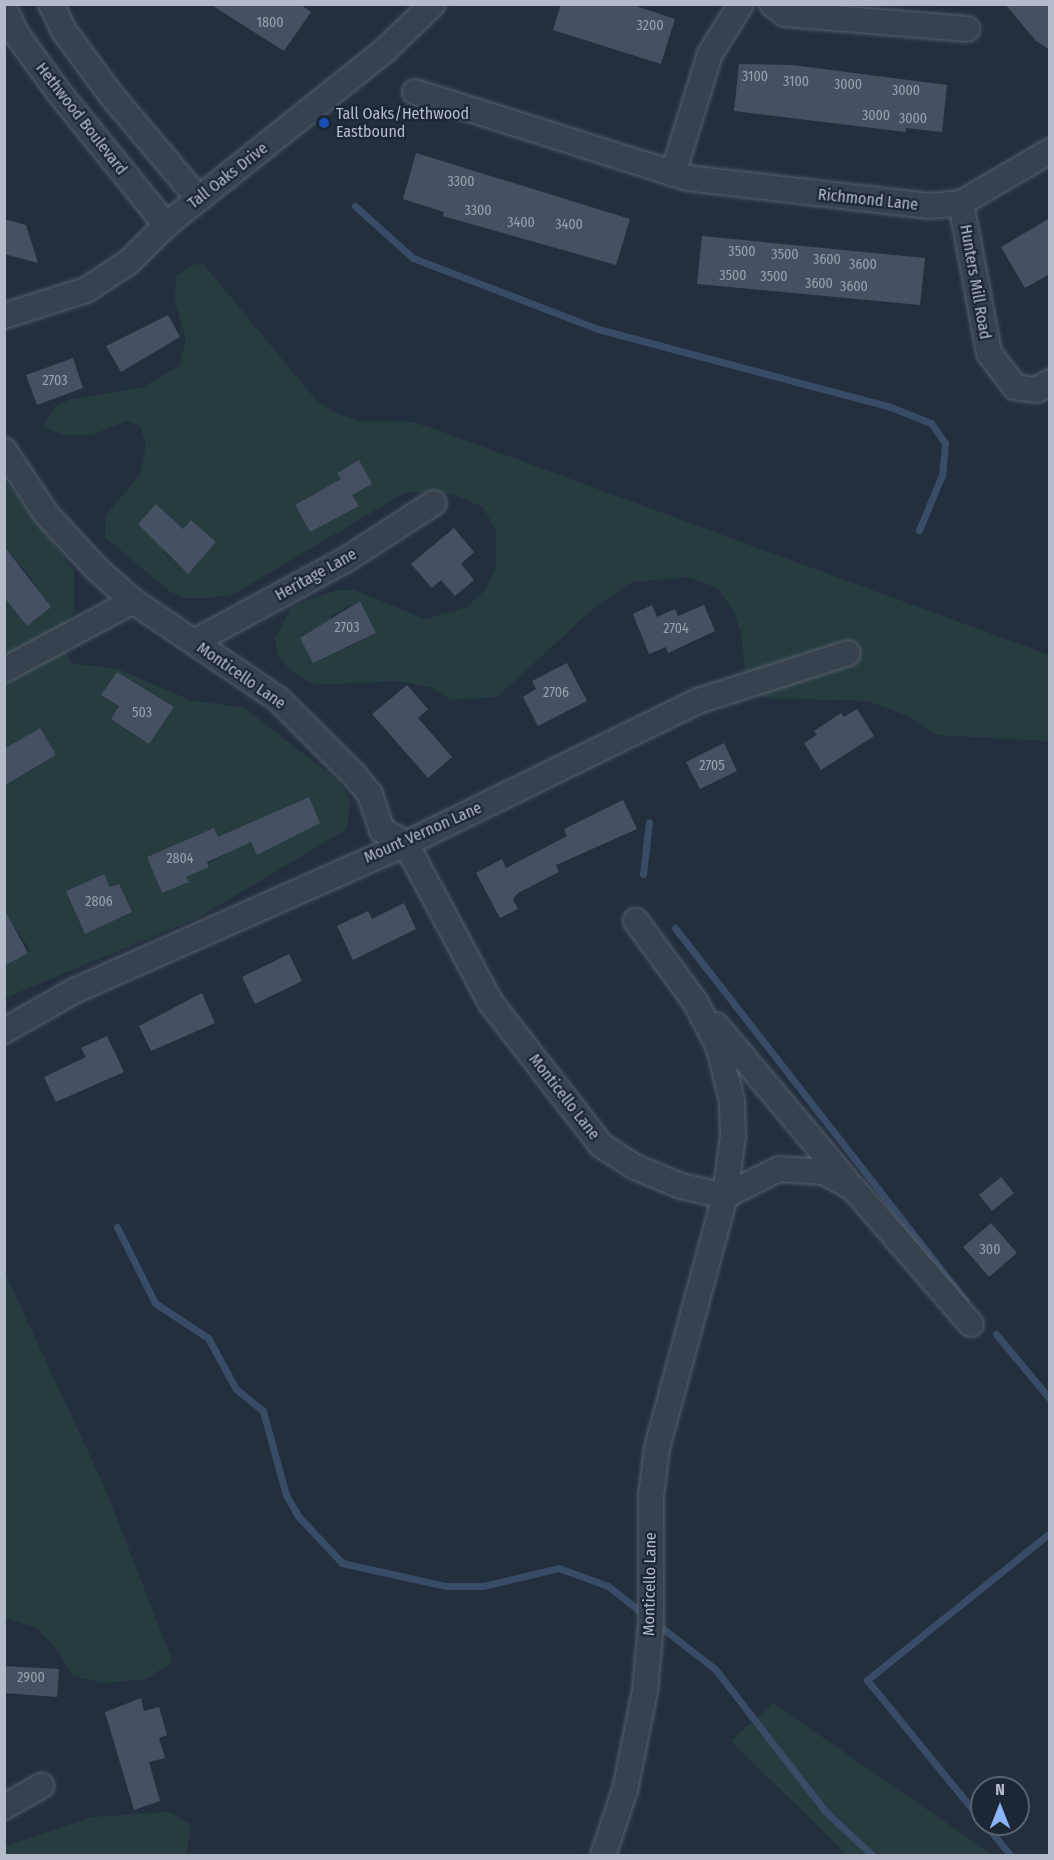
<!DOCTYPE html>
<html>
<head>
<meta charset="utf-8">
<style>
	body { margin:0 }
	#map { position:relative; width:1054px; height:1860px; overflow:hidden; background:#242f3e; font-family:"Fira Sans Condensed",sans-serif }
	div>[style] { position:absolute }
	.green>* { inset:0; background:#263c3f }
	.stream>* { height:7px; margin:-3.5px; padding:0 3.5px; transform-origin:3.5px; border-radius:3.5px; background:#394c67 }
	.building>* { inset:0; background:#455162 }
	.roads { filter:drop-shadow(0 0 2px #565f6c) drop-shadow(0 0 2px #565f6c) }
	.minor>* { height:24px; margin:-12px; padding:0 12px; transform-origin:12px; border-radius:12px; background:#38414e }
	.dots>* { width:16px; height:16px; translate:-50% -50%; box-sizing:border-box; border:3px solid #1d2633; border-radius:50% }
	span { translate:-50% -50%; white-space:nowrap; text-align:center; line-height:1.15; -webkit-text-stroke:4.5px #1d2633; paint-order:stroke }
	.number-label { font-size:14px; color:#98a1af }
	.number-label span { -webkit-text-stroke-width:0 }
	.poi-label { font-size:16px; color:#b4bcc9 }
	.left { translate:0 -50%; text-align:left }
	.street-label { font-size:16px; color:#b4bcc9 }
	.frame { position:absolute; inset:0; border:6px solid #b4bcc9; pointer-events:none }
	.north { position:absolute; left:970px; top:1776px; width:60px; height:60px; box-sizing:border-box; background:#1d2633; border:2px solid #59626f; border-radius:50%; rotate:0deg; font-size:16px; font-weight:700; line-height:24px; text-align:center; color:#b4bcc9 }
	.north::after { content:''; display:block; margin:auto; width:21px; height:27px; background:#8ab4f8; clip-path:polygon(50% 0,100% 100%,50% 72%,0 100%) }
</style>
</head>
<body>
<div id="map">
	<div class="green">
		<i style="clip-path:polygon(evenodd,195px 264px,204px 265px,316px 400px,336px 413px,361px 421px,412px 422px,432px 428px,1049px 655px,1049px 741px,936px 735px,909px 716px,867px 701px,764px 698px,747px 686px,741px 633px,733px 610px,717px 588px,688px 577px,632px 582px,595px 607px,497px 697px,451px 700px,430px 687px,396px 681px,315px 685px,291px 671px,278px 655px,275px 639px,292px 606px,337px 590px,355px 590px,424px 619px,467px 607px,485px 590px,496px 567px,496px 531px,483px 507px,451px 494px,406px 492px,232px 595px,209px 598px,185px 598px,169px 591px,105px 537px,106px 515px,140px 475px,146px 446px,140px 426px,127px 421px,92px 435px,65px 435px,42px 427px,55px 408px,68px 400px,143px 387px,179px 366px,186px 339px,175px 301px,176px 276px,195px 264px,359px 460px,352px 495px,358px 506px,310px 532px,295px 505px,341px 479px,338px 472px,359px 460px,195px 264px,156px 504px,183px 529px,191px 520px,208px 551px,188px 574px,164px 552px,167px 547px,138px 524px,156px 504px,195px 264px,360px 601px,376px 633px,345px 649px,330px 616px,360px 601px)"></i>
		<i style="clip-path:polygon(evenodd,5px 480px,74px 570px,74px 612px,60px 633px,70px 663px,118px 669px,190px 700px,244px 708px,339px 781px,350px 800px,347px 829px,198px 918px,5px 998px,4px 962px,31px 951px,15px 928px,5px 934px,5px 786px,56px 755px,40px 729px,5px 749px,5px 597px,37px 586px,5px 546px,5px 480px,117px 672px,173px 707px,149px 744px,111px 719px,119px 706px,102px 695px,117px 672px,5px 480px,214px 828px,225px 854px,186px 877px,188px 882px,162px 893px,147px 857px,214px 828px,5px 480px,104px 874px,110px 887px,119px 884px,132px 912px,85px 934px,66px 891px,104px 874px)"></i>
		<i style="clip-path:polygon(4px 1271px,104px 1486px,171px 1657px,172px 1662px,146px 1679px,105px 1683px,73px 1676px,58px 1651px,35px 1627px,5px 1618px)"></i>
		<i style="clip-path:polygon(773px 1703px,993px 1855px,847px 1855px,731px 1741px)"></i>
		<i style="clip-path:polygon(170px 1812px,191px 1825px,186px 1855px,5px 1855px,5px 1846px,92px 1817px)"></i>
	</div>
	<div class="stream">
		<i style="left:355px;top:206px;width:78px;rotate:41.9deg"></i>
		<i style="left:413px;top:258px;width:198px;rotate:21deg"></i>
		<i style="left:598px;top:329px;width:300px;rotate:14.9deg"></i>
		<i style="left:888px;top:406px;width:46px;rotate:21.6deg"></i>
		<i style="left:931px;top:423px;width:24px;rotate:55deg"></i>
		<i style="left:945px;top:443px;width:32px;rotate:95deg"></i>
		<i style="left:942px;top:475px;width:60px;rotate:112.7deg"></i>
		<i style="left:643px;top:874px;width:52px;rotate:-83.4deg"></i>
		<i style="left:675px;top:928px;width:472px;rotate:52.1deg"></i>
		<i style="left:117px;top:1227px;width:85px;rotate:63.4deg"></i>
		<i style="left:155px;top:1303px;width:64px;rotate:33.4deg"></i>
		<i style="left:208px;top:1338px;width:58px;rotate:61.2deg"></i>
		<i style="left:236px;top:1389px;width:35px;rotate:39deg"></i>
		<i style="left:263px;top:1411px;width:87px;rotate:74.7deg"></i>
		<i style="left:286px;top:1495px;width:24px;rotate:60deg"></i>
		<i style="left:298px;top:1516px;width:64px;rotate:46.9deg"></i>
		<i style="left:342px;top:1563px;width:107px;rotate:12.5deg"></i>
		<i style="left:446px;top:1586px;width:37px"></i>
		<i style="left:483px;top:1586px;width:78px;rotate:-13.3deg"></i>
		<i style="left:559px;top:1568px;width:52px;rotate:20.2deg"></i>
		<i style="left:608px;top:1586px;width:48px;rotate:38.3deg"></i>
		<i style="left:996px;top:1334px;width:85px;rotate:50.3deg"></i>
		<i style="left:657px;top:1624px;width:73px;rotate:37.8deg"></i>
		<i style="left:715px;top:1669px;width:181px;rotate:52.2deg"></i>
		<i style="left:826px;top:1812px;width:64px;rotate:43.1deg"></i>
		<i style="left:982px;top:1821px;width:182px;rotate:-129.2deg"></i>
		<i style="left:867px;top:1680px;width:235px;rotate:-38.8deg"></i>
		<i style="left:985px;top:1824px;width:41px;rotate:50.9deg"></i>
	</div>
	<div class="building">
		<i style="clip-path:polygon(210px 4px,300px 4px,311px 12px,284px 51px)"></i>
		<i style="clip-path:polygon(561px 4px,630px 4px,675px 19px,661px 64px,553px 30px)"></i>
		<i style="clip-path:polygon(1005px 4px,1050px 4px,1050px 50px,1036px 41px)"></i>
		<i style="clip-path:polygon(739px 64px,792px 65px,947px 85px,942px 132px,906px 128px,906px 132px,734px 111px)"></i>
		<i style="clip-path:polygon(416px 153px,630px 219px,616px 265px,443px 216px,444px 212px,403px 199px)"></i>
		<i style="clip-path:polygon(1050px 218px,1050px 274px,1025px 288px,1001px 247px)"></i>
		<i style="clip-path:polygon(4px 219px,26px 225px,38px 263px,4px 254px)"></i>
		<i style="clip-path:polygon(702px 236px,925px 258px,920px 305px,697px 284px)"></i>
		<i style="clip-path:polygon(168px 315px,180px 337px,121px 372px,106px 346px)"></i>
		<i style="clip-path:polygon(73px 358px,83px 388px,37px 405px,26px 375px)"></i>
		<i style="clip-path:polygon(359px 460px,372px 484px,352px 495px,359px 506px,310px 532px,295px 505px,341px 479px,337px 473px)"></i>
		<i style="clip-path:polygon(156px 504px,183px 529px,191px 520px,216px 542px,188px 574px,138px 524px)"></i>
		<i style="clip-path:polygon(454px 528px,474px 552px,461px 564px,474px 580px,455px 596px,441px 580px,432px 588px,411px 564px)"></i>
		<i style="clip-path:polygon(4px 546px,51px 607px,27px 626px,4px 597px)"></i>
		<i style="clip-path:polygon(360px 601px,376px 633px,313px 663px,300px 638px)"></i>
		<i style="clip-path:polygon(652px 605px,657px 617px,675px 609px,678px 616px,704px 605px,715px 631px,668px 653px,666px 647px,649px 654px,633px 614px)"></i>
		<i style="clip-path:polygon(567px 663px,587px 701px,538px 726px,523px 697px,536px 689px,532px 681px)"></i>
		<i style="clip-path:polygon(117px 672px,174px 707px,149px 744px,111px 719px,119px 706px,101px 695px)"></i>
		<i style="clip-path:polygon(407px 685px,428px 709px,418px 718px,452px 757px,428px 778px,372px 714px)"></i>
		<i style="clip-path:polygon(857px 709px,874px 736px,821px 770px,804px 743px,817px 735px,814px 731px,841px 713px,844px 717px)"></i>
		<i style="clip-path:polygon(40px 728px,56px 755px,4px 786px,4px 749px)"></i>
		<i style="clip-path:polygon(724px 743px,737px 771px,700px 789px,686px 762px)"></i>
		<i style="clip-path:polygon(309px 797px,320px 823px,257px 855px,251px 842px,207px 862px,209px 867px,186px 877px,189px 882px,162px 893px,147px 857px,214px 828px,218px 837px)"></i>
		<i style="clip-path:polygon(623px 800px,637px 829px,556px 865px,559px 872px,518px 893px,513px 899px,518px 909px,500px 918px,476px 873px,502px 859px,506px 868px,567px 836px,564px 829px)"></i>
		<i style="clip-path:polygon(104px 874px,110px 887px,119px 884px,132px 912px,85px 934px,66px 891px)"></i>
		<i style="clip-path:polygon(404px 903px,416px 929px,353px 960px,337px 926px,368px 911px,372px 919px)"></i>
		<i style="clip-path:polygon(4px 909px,28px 953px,4px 966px)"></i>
		<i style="clip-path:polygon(289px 954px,302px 981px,255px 1004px,242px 977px)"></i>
		<i style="clip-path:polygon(202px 993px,215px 1023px,151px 1051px,139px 1026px)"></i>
		<i style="clip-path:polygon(107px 1036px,124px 1072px,56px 1102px,44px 1077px,86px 1057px,81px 1048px)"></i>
		<i style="clip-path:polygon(1001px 1177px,1014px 1193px,992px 1211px,979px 1195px)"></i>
		<i style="clip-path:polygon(991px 1223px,1017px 1253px,989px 1277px,963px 1247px)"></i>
		<i style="clip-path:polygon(4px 1666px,59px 1669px,57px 1697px,4px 1693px)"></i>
		<i style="clip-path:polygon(141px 1698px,144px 1711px,159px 1707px,167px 1735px,159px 1738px,165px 1758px,149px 1762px,160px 1801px,134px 1810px,105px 1712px)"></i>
	</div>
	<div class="roads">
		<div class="minor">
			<i style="left:51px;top:4px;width:30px;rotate:64deg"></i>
			<i style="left:64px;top:31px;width:81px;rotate:53.6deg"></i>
			<i style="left:112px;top:96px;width:133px;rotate:49.9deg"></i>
			<i style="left:772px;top:4px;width:16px;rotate:38deg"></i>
			<i style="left:785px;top:14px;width:183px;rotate:4.7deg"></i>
			<i style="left:4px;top:8px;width:30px;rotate:64deg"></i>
			<i style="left:17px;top:35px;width:73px;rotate:53.9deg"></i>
			<i style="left:60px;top:94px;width:169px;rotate:51deg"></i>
			<i style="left:415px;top:92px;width:285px;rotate:17.5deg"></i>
			<i style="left:687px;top:178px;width:244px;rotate:6.6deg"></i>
			<i style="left:929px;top:206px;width:32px;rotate:-5deg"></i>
			<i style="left:961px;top:203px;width:103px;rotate:-30.3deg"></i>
			<i style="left:673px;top:174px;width:126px;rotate:-72.9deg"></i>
			<i style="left:710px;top:54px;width:59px;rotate:-58.2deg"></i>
			<i style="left:961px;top:203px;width:153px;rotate:79.4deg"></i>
			<i style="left:989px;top:353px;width:43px;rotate:52.6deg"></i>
			<i style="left:1015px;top:387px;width:22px;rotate:8deg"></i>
			<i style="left:1037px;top:390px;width:15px;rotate:-32deg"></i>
			<i style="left:4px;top:316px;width:86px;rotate:-17.6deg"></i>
			<i style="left:86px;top:290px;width:51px;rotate:-33.1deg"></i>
			<i style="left:129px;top:262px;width:52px;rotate:-45deg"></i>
			<i style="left:166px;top:225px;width:280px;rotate:-38.6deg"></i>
			<i style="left:385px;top:50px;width:66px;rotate:-43.8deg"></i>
			<i style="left:4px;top:450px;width:78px;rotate:56.5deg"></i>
			<i style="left:47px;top:515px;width:75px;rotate:47.2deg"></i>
			<i style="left:98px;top:570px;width:47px;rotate:41.5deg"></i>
			<i style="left:133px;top:601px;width:176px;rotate:34.1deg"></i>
			<i style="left:279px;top:700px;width:109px;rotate:45deg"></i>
			<i style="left:356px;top:777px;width:22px;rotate:51deg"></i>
			<i style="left:370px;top:794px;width:38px;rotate:72deg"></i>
			<i style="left:382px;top:830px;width:28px;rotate:30deg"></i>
			<i style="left:406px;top:844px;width:180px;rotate:61.9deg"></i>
			<i style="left:491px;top:1003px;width:180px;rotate:52.2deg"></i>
			<i style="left:601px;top:1145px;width:40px;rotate:32.9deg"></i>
			<i style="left:635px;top:1167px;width:50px;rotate:22.4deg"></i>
			<i style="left:681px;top:1186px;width:45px;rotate:12.8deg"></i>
			<i style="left:194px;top:642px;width:174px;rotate:-28.5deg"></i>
			<i style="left:347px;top:559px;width:103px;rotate:-32.8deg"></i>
			<i style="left:4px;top:670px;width:146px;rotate:-28.1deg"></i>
			<i style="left:716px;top:1025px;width:202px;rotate:50deg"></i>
			<i style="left:4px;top:1031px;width:81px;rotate:-29.7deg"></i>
			<i style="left:74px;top:991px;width:363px;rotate:-23.9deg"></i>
			<i style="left:406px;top:844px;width:325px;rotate:-26.1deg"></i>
			<i style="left:698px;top:701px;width:157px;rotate:-17.7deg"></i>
			<i style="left:725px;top:1196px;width:60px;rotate:-26.6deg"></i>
			<i style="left:779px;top:1169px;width:45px;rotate:3.8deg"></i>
			<i style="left:824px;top:1172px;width:33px;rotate:29deg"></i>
			<i style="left:853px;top:1188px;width:180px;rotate:49.1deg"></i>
			<i style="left:4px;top:1807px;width:43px;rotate:-29.6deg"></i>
			<i style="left:603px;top:1856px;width:70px;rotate:-71.6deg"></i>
			<i style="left:625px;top:1790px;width:101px;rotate:-78.6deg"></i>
			<i style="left:645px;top:1691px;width:67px;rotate:-84.9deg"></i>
			<i style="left:651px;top:1624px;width:128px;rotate:-90deg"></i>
			<i style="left:651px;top:1496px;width:48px;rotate:-82.9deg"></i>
			<i style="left:657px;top:1448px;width:261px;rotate:-74.9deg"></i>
			<i style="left:725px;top:1196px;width:61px;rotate:-82.4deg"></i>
			<i style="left:733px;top:1136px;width:35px;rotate:-92deg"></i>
			<i style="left:732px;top:1101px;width:55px;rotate:-103.8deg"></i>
			<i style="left:719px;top:1048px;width:51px;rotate:-117.1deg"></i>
			<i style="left:696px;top:1003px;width:102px;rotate:-126.2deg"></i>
		</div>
	</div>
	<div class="dots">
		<i style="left:324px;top:123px;background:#1a4fb4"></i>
	</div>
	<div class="number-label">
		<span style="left:270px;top:23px">1800</span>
		<span style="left:650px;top:26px">3200</span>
		<span style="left:755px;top:77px">3100</span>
		<span style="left:796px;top:82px">3100</span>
		<span style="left:848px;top:85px">3000</span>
		<span style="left:906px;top:91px">3000</span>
		<span style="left:876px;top:116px">3000</span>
		<span style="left:913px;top:119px">3000</span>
		<span style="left:461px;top:182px">3300</span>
		<span style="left:478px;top:211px">3300</span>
		<span style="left:521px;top:223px">3400</span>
		<span style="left:569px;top:225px">3400</span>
		<span style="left:742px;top:252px">3500</span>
		<span style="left:785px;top:255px">3500</span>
		<span style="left:827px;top:260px">3600</span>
		<span style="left:863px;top:265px">3600</span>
		<span style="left:733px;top:276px">3500</span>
		<span style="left:774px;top:277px">3500</span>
		<span style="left:819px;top:284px">3600</span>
		<span style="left:854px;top:287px">3600</span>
		<span style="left:55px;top:381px">2703</span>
		<span style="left:347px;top:628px">2703</span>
		<span style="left:676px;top:629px">2704</span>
		<span style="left:556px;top:693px">2706</span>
		<span style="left:142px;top:713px">503</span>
		<span style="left:712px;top:766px">2705</span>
		<span style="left:180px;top:859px">2804</span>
		<span style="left:99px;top:902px">2806</span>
		<span style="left:990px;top:1250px">300</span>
		<span style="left:31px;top:1678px">2900</span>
	</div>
	<div class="poi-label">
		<span class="left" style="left:336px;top:123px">Tall Oaks/Hethwood<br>Eastbound</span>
	</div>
	<div class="street-label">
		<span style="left:81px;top:119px;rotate:52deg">Hethwood Boulevard</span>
		<span style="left:228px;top:176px;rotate:-38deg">Tall Oaks Drive</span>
		<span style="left:868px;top:200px;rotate:6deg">Richmond Lane</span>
		<span style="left:975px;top:282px;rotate:80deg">Hunters Mill Road</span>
		<span style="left:316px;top:575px;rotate:-29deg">Heritage Lane</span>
		<span style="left:241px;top:676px;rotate:35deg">Monticello Lane</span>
		<span style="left:423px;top:833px;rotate:-24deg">Mount Vernon Lane</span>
		<span style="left:564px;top:1097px;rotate:52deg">Monticello Lane</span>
		<span style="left:650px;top:1584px;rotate:-89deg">Monticello Lane</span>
	</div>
	<div class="frame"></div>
	<div class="north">N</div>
</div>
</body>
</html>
